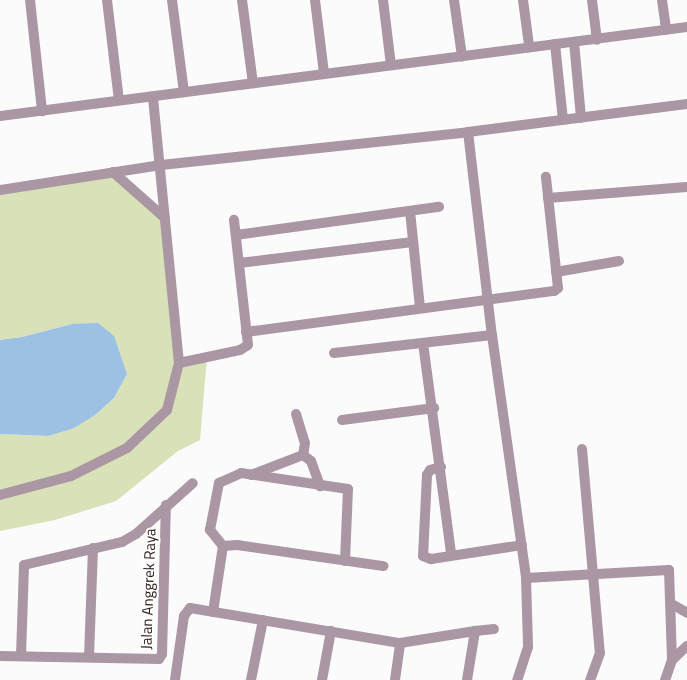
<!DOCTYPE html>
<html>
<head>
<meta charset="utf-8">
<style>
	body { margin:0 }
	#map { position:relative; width:687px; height:680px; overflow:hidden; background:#fbfbfb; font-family:"Titillium Web",sans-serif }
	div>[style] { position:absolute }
	.green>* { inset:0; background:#d8e1b7 }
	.water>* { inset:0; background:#9cc1e4 }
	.minor>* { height:10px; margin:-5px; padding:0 5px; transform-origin:5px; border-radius:5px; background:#ab97a4 }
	span { translate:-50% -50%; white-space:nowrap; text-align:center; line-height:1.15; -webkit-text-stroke:4px #fff; paint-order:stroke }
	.street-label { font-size:15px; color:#2b1d18 }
</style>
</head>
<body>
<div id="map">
	<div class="green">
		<i style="clip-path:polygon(113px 172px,165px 218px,179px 363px,207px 357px,200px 440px,178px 451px,116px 501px,55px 520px,0 531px,0 434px,48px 436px,95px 415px,114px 398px,127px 374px,72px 324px,22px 337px,0 340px,0 190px)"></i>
	</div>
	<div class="water">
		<i style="clip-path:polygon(98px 323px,114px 336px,127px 374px,114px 398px,95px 415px,74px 428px,48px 436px,0 434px,0 340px,22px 337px,72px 324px)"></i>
	</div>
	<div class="minor">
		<i style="left:30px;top:0;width:112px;rotate:83.8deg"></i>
		<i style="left:107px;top:0;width:101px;rotate:83.2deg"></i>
		<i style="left:172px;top:0;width:93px;rotate:82.6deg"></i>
		<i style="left:242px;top:0;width:84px;rotate:82.5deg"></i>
		<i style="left:315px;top:0;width:74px;rotate:83deg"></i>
		<i style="left:383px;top:0;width:65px;rotate:83deg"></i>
		<i style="left:454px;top:0;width:57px;rotate:81.9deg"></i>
		<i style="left:523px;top:0;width:45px;rotate:82.4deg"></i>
		<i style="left:592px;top:0;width:40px;rotate:82.9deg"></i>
		<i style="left:662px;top:0;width:30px;rotate:82deg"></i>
		<i style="left:574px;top:42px;width:76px;rotate:84.7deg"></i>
		<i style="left:555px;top:44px;width:76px;rotate:84deg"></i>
		<i style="left:0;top:116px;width:693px;rotate:-7.38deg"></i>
		<i style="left:468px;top:132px;width:204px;rotate:83.3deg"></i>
		<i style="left:492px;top:335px;width:245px;rotate:82deg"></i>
		<i style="left:526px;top:578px;width:69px;rotate:88.3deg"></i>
		<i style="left:528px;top:647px;width:35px;rotate:108deg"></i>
		<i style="left:113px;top:172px;width:69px;rotate:41.5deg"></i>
		<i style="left:0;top:190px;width:163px;rotate:-8.8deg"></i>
		<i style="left:161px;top:165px;width:309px;rotate:-6.1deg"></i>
		<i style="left:468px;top:132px;width:221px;rotate:-7.3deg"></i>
		<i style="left:548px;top:198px;width:139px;rotate:-4.5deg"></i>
		<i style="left:410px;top:211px;width:97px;rotate:84.1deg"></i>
		<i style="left:236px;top:235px;width:205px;rotate:-7.9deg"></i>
		<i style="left:239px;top:263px;width:175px;rotate:-6.9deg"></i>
		<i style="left:556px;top:272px;width:64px;rotate:-9.9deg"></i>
		<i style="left:246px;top:332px;width:311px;rotate:-7.6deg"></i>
		<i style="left:554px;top:291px;width:5px;rotate:-37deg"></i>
		<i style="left:558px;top:288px;width:112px;rotate:-96.2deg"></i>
		<i style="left:423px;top:343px;width:213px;rotate:82.4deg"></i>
		<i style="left:334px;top:353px;width:159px;rotate:-6.5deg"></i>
		<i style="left:179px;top:363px;width:62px;rotate:-12deg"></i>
		<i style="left:240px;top:350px;width:9px;rotate:-32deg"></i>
		<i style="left:248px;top:345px;width:126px;rotate:-96.4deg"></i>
		<i style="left:296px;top:414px;width:30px;rotate:73deg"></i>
		<i style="left:305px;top:443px;width:12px;rotate:99deg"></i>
		<i style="left:342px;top:420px;width:93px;rotate:-7.4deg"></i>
		<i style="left:582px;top:449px;width:205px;rotate:85deg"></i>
		<i style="left:600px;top:653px;width:29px;rotate:110deg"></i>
		<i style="left:441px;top:467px;width:11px;rotate:165deg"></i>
		<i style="left:430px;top:470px;width:6px;rotate:121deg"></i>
		<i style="left:427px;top:475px;width:81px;rotate:92.8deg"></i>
		<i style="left:423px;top:556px;width:9px;rotate:21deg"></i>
		<i style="left:431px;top:559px;width:92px;rotate:-8.7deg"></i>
		<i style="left:251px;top:475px;width:56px;rotate:-21deg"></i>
		<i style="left:303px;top:455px;width:10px;rotate:37deg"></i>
		<i style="left:311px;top:461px;width:27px;rotate:70deg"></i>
		<i style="left:0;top:495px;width:73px;rotate:-15deg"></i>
		<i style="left:71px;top:476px;width:63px;rotate:-26.6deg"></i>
		<i style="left:127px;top:448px;width:55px;rotate:-43.5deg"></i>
		<i style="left:167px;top:410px;width:49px;rotate:-75.7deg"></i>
		<i style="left:179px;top:363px;width:268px;rotate:-95.6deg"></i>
		<i style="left:223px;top:546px;width:21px;rotate:-129deg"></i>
		<i style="left:210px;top:530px;width:48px;rotate:-79.2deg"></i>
		<i style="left:219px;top:483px;width:24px;rotate:-24deg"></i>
		<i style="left:241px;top:473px;width:108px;rotate:8.5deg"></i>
		<i style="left:348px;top:489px;width:72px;rotate:92.4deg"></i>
		<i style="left:526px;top:578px;width:143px;rotate:-3.2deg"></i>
		<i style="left:669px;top:570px;width:90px;rotate:88.1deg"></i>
		<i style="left:672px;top:660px;width:21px;rotate:109deg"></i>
		<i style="left:670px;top:603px;width:20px;rotate:30deg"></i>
		<i style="left:213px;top:612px;width:67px;rotate:-81.4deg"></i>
		<i style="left:223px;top:546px;width:14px;rotate:-4deg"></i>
		<i style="left:237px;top:545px;width:148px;rotate:8.2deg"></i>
		<i style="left:0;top:656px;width:159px;rotate:1.1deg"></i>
		<i style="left:159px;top:659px;width:6px;rotate:-59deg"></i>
		<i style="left:162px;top:654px;width:149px;rotate:-88.5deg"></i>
		<i style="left:21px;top:656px;width:91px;rotate:-88.1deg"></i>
		<i style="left:24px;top:565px;width:101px;rotate:-13.2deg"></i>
		<i style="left:122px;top:542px;width:16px;rotate:-30deg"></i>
		<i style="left:136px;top:534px;width:76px;rotate:-41.8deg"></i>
		<i style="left:89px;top:657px;width:109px;rotate:-87.9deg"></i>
		<i style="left:672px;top:660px;width:21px;rotate:-43deg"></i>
		<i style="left:175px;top:680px;width:65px;rotate:-82deg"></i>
		<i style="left:184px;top:616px;width:10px;rotate:-53deg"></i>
		<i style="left:190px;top:608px;width:213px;rotate:9.5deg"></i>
		<i style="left:400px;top:643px;width:76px;rotate:-9.1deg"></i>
		<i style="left:251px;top:680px;width:61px;rotate:-78.7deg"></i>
		<i style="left:322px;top:680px;width:50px;rotate:-79.6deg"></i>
		<i style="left:395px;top:680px;width:37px;rotate:-82deg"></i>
		<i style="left:467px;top:680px;width:50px;rotate:-80.7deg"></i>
		<i style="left:475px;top:631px;width:19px;rotate:-6deg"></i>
	</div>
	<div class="street-label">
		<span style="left:148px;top:589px;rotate:-88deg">Jalan Anggrek Raya</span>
	</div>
</div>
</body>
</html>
